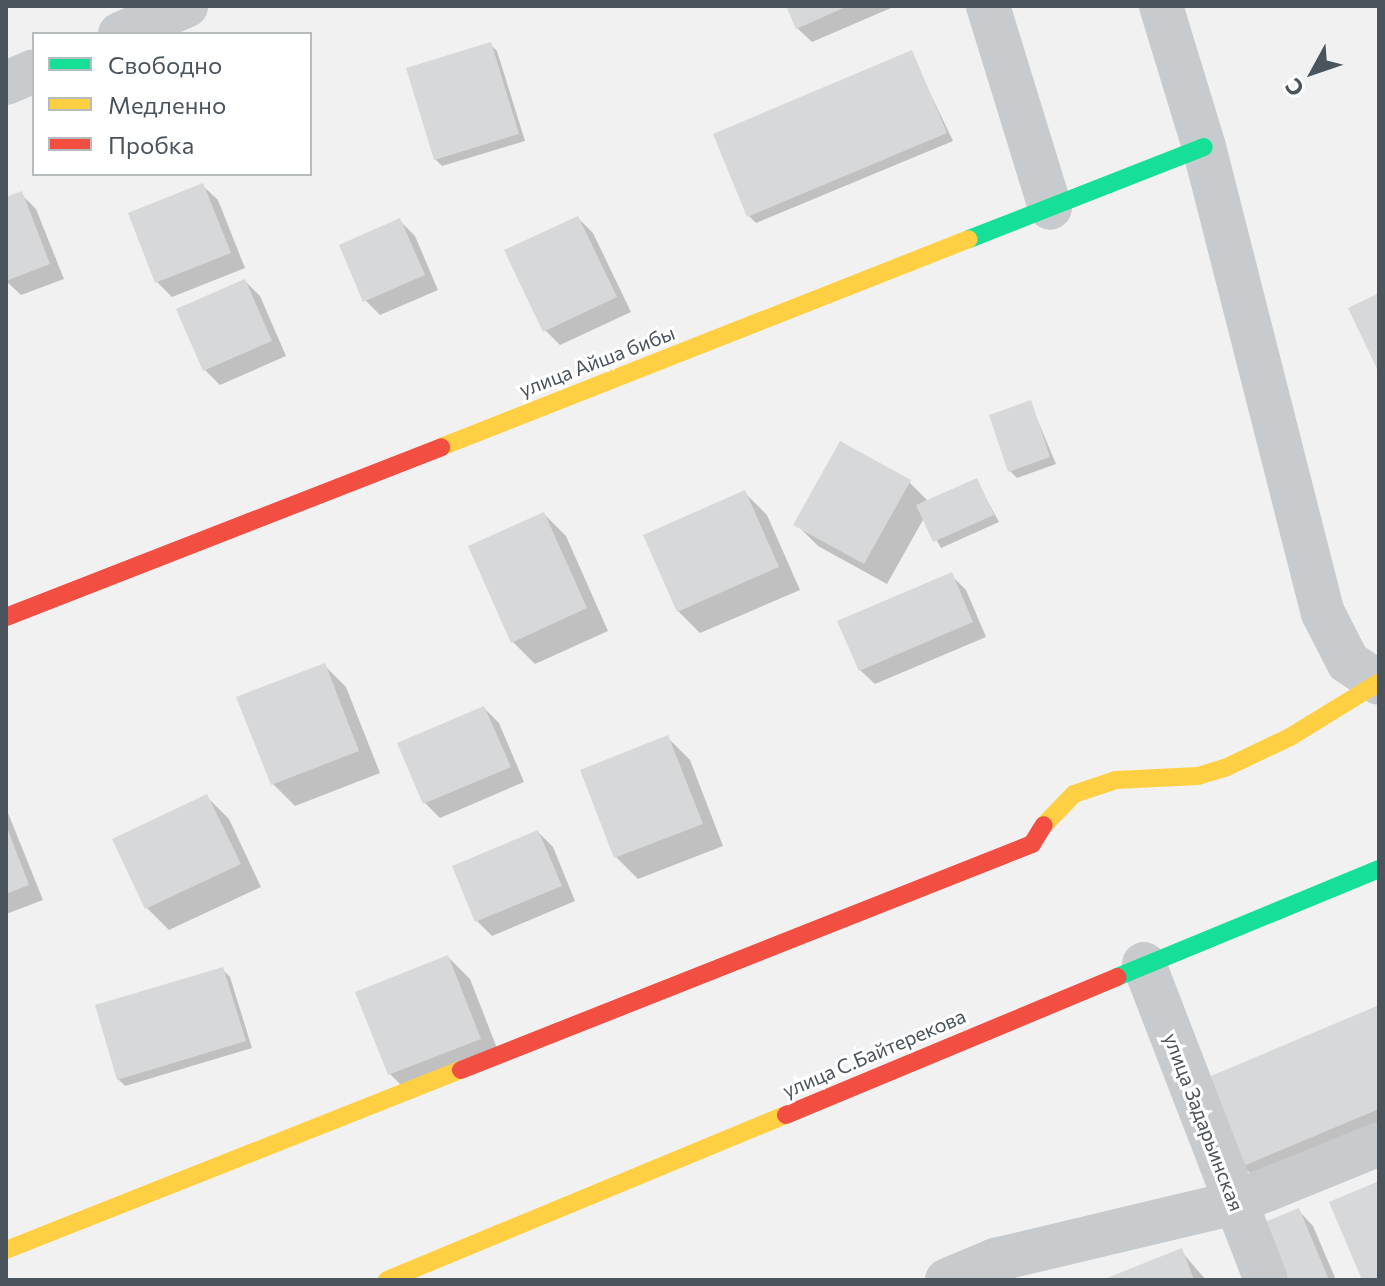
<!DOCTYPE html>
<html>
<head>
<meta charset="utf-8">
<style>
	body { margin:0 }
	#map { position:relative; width:1385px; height:1286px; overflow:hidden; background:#f1f1f1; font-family:Commissioner,sans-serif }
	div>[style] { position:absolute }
	.shadow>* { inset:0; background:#0003 }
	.building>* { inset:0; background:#d7d8d9 }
	.street>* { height:44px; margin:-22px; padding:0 22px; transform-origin:22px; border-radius:22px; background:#c8cbcd }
	.fast>* { height:18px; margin:-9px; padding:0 9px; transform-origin:9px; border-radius:9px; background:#16e098 }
	.slow>* { height:18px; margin:-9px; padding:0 9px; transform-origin:9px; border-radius:9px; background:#ffcf43 }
	.jam>* { height:18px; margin:-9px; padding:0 9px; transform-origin:9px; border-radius:9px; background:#f24e42 }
	span { translate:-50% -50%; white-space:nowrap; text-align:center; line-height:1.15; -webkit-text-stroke:6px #fff; paint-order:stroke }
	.street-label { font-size:20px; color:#49545d }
	.frame { position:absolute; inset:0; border:8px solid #49545d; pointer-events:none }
	.legend { position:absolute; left:32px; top:32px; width:280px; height:144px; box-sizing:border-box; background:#fff; border:2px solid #b6bbbe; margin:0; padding:10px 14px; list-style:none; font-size:24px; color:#49545d }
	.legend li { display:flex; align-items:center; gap:16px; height:40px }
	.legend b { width:40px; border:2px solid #b6bbbe }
	.north { position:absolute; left:1273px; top:32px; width:80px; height:80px; -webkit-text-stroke:6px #fff; paint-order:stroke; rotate:230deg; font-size:22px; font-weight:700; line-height:32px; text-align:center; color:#49545d }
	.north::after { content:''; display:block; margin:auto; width:28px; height:36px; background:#49545d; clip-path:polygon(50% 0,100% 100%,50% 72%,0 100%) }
</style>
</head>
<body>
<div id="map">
	<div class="shadow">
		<i style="clip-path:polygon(788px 6px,891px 6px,891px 8px,812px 42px,797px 28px)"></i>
		<i style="clip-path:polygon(490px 44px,497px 51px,525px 141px,442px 166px,435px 159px)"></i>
		<i style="clip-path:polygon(911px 53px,953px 141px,756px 223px,749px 216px)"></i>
		<i style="clip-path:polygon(203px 186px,218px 200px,245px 268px,172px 297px,157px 282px)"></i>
		<i style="clip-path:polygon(21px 194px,36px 209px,64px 279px,21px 295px,6px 281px,6px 200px)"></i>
		<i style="clip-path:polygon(578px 218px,593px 233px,631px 312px,560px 345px,545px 330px)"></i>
		<i style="clip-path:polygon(400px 221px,415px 236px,438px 290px,380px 315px,365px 300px)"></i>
		<i style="clip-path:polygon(245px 281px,260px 296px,286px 356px,220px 385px,205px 370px)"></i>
		<i style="clip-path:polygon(1030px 402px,1056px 464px,1017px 478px,1010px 471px)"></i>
		<i style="clip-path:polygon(976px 480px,999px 522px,941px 548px,924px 518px,887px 584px,818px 546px,796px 524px,909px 482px,929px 502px)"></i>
		<i style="clip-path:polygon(745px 493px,767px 515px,800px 590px,700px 633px,678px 611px)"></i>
		<i style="clip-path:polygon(544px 514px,566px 536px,608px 631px,535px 664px,513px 642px)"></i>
		<i style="clip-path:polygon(951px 575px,966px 590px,986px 637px,875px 684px,860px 670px)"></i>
		<i style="clip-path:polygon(324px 665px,346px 687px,380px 773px,295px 806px,273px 784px)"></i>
		<i style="clip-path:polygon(484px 708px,499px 723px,524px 782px,440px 818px,425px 803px)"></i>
		<i style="clip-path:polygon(668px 738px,690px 760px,723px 846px,638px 879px,616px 857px)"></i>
		<i style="clip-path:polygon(207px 797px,229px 819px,261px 887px,169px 930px,147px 908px)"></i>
		<i style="clip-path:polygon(6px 808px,43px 900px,6px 914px)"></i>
		<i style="clip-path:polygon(538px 832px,553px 847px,575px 901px,492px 936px,477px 921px)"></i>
		<i style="clip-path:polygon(448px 957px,470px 979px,502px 1061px,412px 1096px,390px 1074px)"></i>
		<i style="clip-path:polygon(223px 970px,230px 977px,252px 1048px,125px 1086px,118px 1079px)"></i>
		<i style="clip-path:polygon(1379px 1008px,1379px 1149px,1271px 1195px,1243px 1166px)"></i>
		<i style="clip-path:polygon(1299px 1211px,1313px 1226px,1336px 1280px,1291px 1280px)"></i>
		<i style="clip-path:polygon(1181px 1251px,1206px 1280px,1107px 1280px)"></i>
	</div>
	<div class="building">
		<i style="clip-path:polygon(786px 6px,848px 6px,796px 29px)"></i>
		<i style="clip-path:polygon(491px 42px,519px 134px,434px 160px,406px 68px)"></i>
		<i style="clip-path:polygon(912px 50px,947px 133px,747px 217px,713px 134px)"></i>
		<i style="clip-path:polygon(203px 183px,231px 253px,155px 283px,128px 213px)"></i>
		<i style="clip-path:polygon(22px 191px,50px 264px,6px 281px,6px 197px)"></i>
		<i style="clip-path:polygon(578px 216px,617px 297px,543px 332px,504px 250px)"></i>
		<i style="clip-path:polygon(400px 218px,425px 275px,363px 302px,339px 245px)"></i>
		<i style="clip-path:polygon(245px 279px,272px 341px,203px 371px,176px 309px)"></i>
		<i style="clip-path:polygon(1379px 293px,1379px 373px,1348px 308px)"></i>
		<i style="clip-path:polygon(1031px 400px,1050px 457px,1008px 472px,989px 415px)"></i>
		<i style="clip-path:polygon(840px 441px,911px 480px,864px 564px,793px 525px)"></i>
		<i style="clip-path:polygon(977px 478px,994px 515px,933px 542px,916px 505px)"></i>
		<i style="clip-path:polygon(745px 490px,779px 567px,677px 612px,643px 535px)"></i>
		<i style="clip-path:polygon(544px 512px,587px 608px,511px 643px,468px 546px)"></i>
		<i style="clip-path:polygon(952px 572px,973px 622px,859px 671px,837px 621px)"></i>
		<i style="clip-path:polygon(325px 663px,359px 751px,271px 785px,236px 697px)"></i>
		<i style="clip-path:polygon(484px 706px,511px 767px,423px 804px,397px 743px)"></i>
		<i style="clip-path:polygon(668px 735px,703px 824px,614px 858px,580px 770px)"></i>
		<i style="clip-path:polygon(207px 794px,241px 864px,145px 909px,112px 839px)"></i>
		<i style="clip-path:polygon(6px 825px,29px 885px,6px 894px)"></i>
		<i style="clip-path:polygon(538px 830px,562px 886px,475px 922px,452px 866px)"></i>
		<i style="clip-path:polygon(448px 955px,481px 1039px,388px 1075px,355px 992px)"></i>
		<i style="clip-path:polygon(223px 967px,246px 1041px,117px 1080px,95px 1005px)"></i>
		<i style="clip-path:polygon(1379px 1005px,1379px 1109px,1241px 1167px,1204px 1079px)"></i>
		<i style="clip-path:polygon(1379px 1181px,1379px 1280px,1362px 1280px,1329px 1202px)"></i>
		<i style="clip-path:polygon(1299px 1208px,1329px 1280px,1289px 1280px,1265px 1222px)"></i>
		<i style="clip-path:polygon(1182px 1248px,1194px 1280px,1102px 1280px)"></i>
	</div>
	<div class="street">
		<i style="left:988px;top:6px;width:211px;rotate:72.9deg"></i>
		<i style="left:1161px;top:6px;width:147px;rotate:73deg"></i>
		<i style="left:1204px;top:147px;width:481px;rotate:75.7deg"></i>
		<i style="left:1323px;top:613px;width:55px;rotate:63deg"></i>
		<i style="left:1348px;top:662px;width:37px;rotate:34deg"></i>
		<i style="left:120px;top:34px;width:72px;rotate:-23deg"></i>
		<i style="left:6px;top:83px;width:30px;rotate:-23deg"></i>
		<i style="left:1144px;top:964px;width:339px;rotate:68.9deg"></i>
		<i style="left:947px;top:1280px;width:52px;rotate:-22.6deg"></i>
		<i style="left:995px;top:1260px;width:246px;rotate:-13.4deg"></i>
		<i style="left:1234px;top:1203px;width:157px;rotate:-22.1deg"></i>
	</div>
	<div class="fast">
		<i style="left:969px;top:239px;width:252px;rotate:-21.4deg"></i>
		<i style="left:1117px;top:977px;width:283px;rotate:-22.4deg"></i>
	</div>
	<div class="slow">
		<i style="left:441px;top:447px;width:567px;rotate:-21.5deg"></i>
		<i style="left:1044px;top:825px;width:43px;rotate:-45.9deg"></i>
		<i style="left:1074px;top:794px;width:44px;rotate:-18.4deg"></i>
		<i style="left:1116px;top:780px;width:82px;rotate:-2.8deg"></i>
		<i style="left:1198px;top:776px;width:28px;rotate:-17deg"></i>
		<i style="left:1225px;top:768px;width:72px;rotate:-25.5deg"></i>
		<i style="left:1290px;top:737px;width:103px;rotate:-31.5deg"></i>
		<i style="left:6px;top:1250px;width:489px;rotate:-21.6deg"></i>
		<i style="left:387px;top:1280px;width:432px;rotate:-22.5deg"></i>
	</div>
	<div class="jam">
		<i style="left:6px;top:617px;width:467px;rotate:-21.3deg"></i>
		<i style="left:461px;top:1070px;width:614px;rotate:-21.59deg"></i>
		<i style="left:1032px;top:844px;width:22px;rotate:-58deg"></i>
		<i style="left:786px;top:1115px;width:359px;rotate:-22.6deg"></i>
	</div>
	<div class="street-label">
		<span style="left:597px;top:361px;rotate:-21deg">улица Айша бибы</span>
		<span style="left:874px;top:1053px;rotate:-23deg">улица С.Байтерекова</span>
		<span style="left:1204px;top:1122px;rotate:69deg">улица Задарьинская</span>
	</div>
	<div class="frame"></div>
	<ul class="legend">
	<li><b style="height:10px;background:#16e098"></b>Свободно</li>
	<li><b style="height:10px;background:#ffcf43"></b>Медленно</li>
	<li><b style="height:10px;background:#f24e42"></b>Пробка</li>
	</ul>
	<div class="north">С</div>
</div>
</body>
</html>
